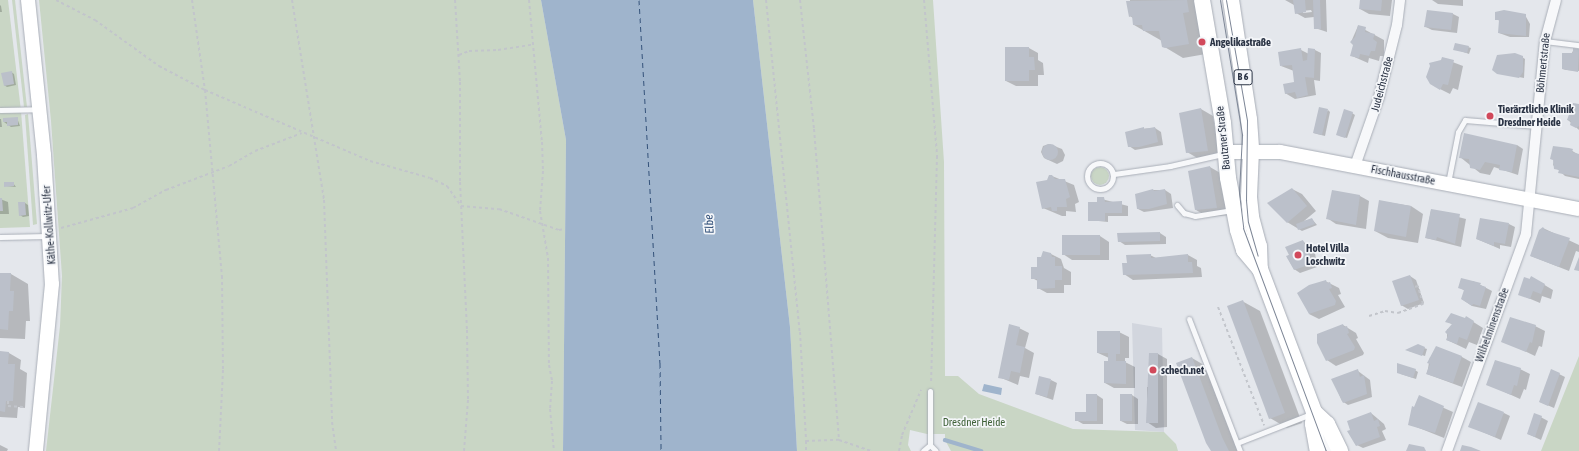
<!DOCTYPE html>
<html>
<head>
<meta charset="utf-8">
<style>
	body { margin:0 }
	#map { position:relative; width:1579px; height:451px; overflow:hidden; background:#e4e7ec; font-family:"Asap Condensed",sans-serif }
	div>[style] { position:absolute }
	.built>* { inset:0; background:#d2d6de }
	.green>* { inset:0; background:#c9d6c5 }
	.round { border-radius:50% }
	.water>* { inset:0; background:#9fb4cc }
	.shadow>* { inset:0; background:#0003 }
	.stream>* { height:3.5px; margin:-1.75px; padding:0 1.75px; transform-origin:1.75px; border-radius:1.75px; background:#9fb4cc }
	.ferry>* { height:1px; margin-top:-0.5px; transform-origin:0; background:repeating-linear-gradient(90deg,#34527a 0 5px,transparent 0 9px) }
	.building>* { inset:0; background:#bbc0ca }
	.path>* { height:2px; margin-top:-1px; transform-origin:0; background:repeating-linear-gradient(90deg,#c2c5cb 0 3px,transparent 0 6px) }
	.roads { filter:drop-shadow(0 0 1px #a9aeb7) drop-shadow(0 0 1px #a9aeb7) }
	.service>* { height:5px; margin:-2.5px; padding:0 2.5px; transform-origin:2.5px; border-radius:2.5px; background:#f7f8fa }
	.service>.ring { margin:-2.5px; padding:0; box-sizing:content-box; background:none; border:5px solid #f7f8fa; border-radius:50% }
	.minor>* { height:10px; margin:-5px; padding:0 5px; transform-origin:5px; border-radius:5px; background:#f7f8fa }
	.secondary>* { height:14px; margin:-7px; padding:0 7px; transform-origin:7px; border-radius:7px; background:#fff }
	.primary>* { height:16px; margin:-8px; padding:0 8px; transform-origin:8px; border-radius:8px; background:#fff }
	.tram>* { height:1px; margin:-0.5px; padding:0 0.5px; transform-origin:0.5px; border-radius:0.5px; background:#7d8696 }
	.dots>* { width:11px; height:11px; translate:-50% -50%; box-sizing:border-box; border:2px solid #f4f6f9; border-radius:50% }
	span { translate:-50% -50%; white-space:nowrap; text-align:center; line-height:1.15; -webkit-text-stroke:3.5px #f4f6f9; paint-order:stroke }
	.shield-label span { padding:1px 3px; background:#f4f6f9; border:1px solid; border-radius:3px; -webkit-text-stroke-width:0 }
	.shield-label { font-size:10px; color:#2b3445; font-weight:700 }
	.poi-label { font-size:11px; color:#2b3445; font-weight:700 }
	.left { translate:0 -50%; text-align:left }
	.street-label { font-size:11px; color:#2b3445 }
	.park-label { font-size:11px; color:#3f6138 }
	.water-label { font-size:12px; color:#34527a; font-style:italic }
</style>
</head>
<body>
<div id="map">
	<div class="built">
		<i style="clip-path:polygon(1132px 323px,1162px 328px,1164px 432px,1135px 430px)"></i>
	</div>
	<div class="green">
		<i style="clip-path:polygon(0 0,8px 0,21px 111px,30px 227px,0 228px)"></i>
		<i style="clip-path:polygon(12px 0,15px 0,27px 107px,24px 107px)"></i>
		<i style="clip-path:polygon(39px 0,541px 0,566px 140px,563px 451px,46px 451px,60px 326px,62px 276px,51px 121px)"></i>
		<i style="clip-path:polygon(753px 0,933px 0,944px 162px,945px 376px,958px 376px,979px 394px,1073px 429px,1164px 432px,1176px 444px,1178px 451px,951px 451px,945px 440px,945px 434px,927px 434px,910px 430px,908px 445px,911px 451px,797px 451px,790px 327px)"></i>
		<i style="clip-path:polygon(28px 114px,37px 224px,33px 225px,25px 115px)"></i>
		<i class="round" style="left:1091px;top:167px;width:18px;height:18px"></i>
		<i style="clip-path:polygon(1579px 356px,1579px 451px,1541px 451px)"></i>
	</div>
	<div class="water">
		<i style="clip-path:polygon(541px 0,753px 0,790px 327px,797px 451px,563px 451px,566px 140px)"></i>
		<i style="clip-path:polygon(984px 384px,1002px 388px,1001px 395px,982px 391px)"></i>
	</div>
	<div class="shadow">
		<i style="clip-path:polygon(1130px 0,1202px 0,1206px 54px,1183px 58px,1163px 46px,1162px 41px,1134px 25px,1133px 18px,1130px 16px)"></i>
		<i style="clip-path:polygon(evenodd,1285px 0,1326px 0,1327px 32px,1315px 28px,1314px 17px,1305px 18px,1296px 13px,1294px 5px,1285px 0,1311px 10px,1312px 12px,1303px 13px,1303px 11px,1311px 10px)"></i>
		<i style="clip-path:polygon(1361px 0,1392px 0,1390px 16px,1369px 14px,1360px 9px)"></i>
		<i style="clip-path:polygon(1432px 0,1463px 0,1463px 6px,1438px 4px)"></i>
		<i style="clip-path:polygon(0 5px,1px 6px,2px 12px,0 12px)"></i>
		<i style="clip-path:polygon(1427px 11px,1453px 14px,1459px 17px,1457px 33px,1432px 30px,1426px 27px)"></i>
		<i style="clip-path:polygon(1525px 15px,1530px 24px,1529px 37px,1510px 37px,1499px 33px,1500px 21px,1496px 19px)"></i>
		<i style="clip-path:polygon(1358px 26px,1384px 40px,1384px 56px,1380px 56px,1379px 61px,1369px 58px,1368px 63px,1352px 56px,1354px 45px,1351px 42px)"></i>
		<i style="clip-path:polygon(1468px 47px,1471px 48px,1469px 54px,1455px 49px)"></i>
		<i style="clip-path:polygon(1029px 48px,1038px 53px,1038px 60px,1043px 63px,1044px 75px,1038px 75px,1038px 86px,1016px 86px,1006px 81px)"></i>
		<i style="clip-path:polygon(1574px 49px,1579px 50px,1579px 71px,1566px 70px,1563px 69px)"></i>
		<i style="clip-path:polygon(1301px 50px,1309px 54px,1315px 50px,1321px 53px,1320px 81px,1314px 80px,1316px 95px,1295px 99px,1285px 93px,1295px 83px,1294px 71px,1281px 66px)"></i>
		<i style="clip-path:polygon(1522px 57px,1525px 59px,1524px 78px,1498px 73px)"></i>
		<i style="clip-path:polygon(1442px 58px,1463px 66px,1458px 90px,1453px 88px,1450px 94px,1440px 89px)"></i>
		<i style="clip-path:polygon(11px 72px,14px 74px,16px 85px,7px 87px,4px 85px)"></i>
		<i style="clip-path:polygon(1579px 105px,1579px 130px,1568px 120px)"></i>
		<i style="clip-path:polygon(1201px 109px,1213px 116px,1220px 158px,1199px 159px,1187px 152px)"></i>
		<i style="clip-path:polygon(1328px 110px,1330px 112px,1325px 136px,1317px 134px,1314px 133px)"></i>
		<i style="clip-path:polygon(1352px 113px,1355px 115px,1347px 138px,1340px 136px)"></i>
		<i style="clip-path:polygon(17px 118px,20px 126px,11px 127px,4px 122px)"></i>
		<i style="clip-path:polygon(0 119px,1px 119px,2px 127px,0 127px)"></i>
		<i style="clip-path:polygon(1155px 128px,1161px 132px,1163px 145px,1135px 150px,1129px 146px,1138px 129px)"></i>
		<i style="clip-path:polygon(1049px 144px,1062px 149px,1065px 155px,1063px 161px,1057px 164px,1044px 158px,1041px 152px,1043px 146px)"></i>
		<i style="clip-path:polygon(1517px 145px,1523px 149px,1518px 175px,1494px 167px,1490px 175px,1480px 173px,1460px 157px)"></i>
		<i style="clip-path:polygon(1569px 149px,1579px 155px,1579px 179px,1565px 176px,1553px 165px,1554px 160px)"></i>
		<i style="clip-path:polygon(1210px 167px,1222px 174px,1229px 215px,1208px 217px,1196px 210px)"></i>
		<i style="clip-path:polygon(1052px 176px,1074px 185px,1079px 202px,1075px 204px,1076px 212px,1066px 211px,1066px 216px,1062px 216px,1043px 208px)"></i>
		<i style="clip-path:polygon(13px 183px,16px 187px,5px 186px)"></i>
		<i style="clip-path:polygon(1292px 189px,1302px 194px,1316px 211px,1304px 221px,1312px 219px,1317px 225px,1302px 231px,1287px 222px)"></i>
		<i style="clip-path:polygon(1153px 190px,1165px 190px,1171px 194px,1173px 208px,1144px 212px,1138px 209px)"></i>
		<i style="clip-path:polygon(1333px 191px,1360px 196px,1369px 201px,1366px 229px,1336px 224px,1327px 218px)"></i>
		<i style="clip-path:polygon(1098px 198px,1128px 206px,1128px 216px,1108px 216px,1108px 222px,1089px 220px,1098px 203px)"></i>
		<i style="clip-path:polygon(0 199px,8px 202px,9px 214px,0 214px)"></i>
		<i style="clip-path:polygon(1380px 201px,1411px 206px,1423px 214px,1418px 243px,1388px 238px,1375px 231px)"></i>
		<i style="clip-path:polygon(25px 203px,28px 205px,29px 216px,23px 217px,20px 215px)"></i>
		<i style="clip-path:polygon(1431px 210px,1466px 219px,1461px 247px,1426px 238px)"></i>
		<i style="clip-path:polygon(1509px 224px,1515px 227px,1511px 247px,1500px 245px,1500px 249px,1477px 239px)"></i>
		<i style="clip-path:polygon(1543px 228px,1579px 245px,1579px 252px,1576px 251px,1569px 271px,1531px 256px)"></i>
		<i style="clip-path:polygon(1160px 233px,1166px 237px,1166px 244px,1125px 245px,1119px 241px,1118px 234px)"></i>
		<i style="clip-path:polygon(1063px 236px,1100px 236px,1109px 242px,1109px 260px,1072px 260px,1063px 254px)"></i>
		<i style="clip-path:polygon(1303px 241px,1315px 253px,1317px 267px,1300px 273px,1294px 269px,1287px 257px)"></i>
		<i style="clip-path:polygon(1051px 254px,1061px 259px,1064px 268px,1071px 272px,1071px 285px,1064px 285px,1064px 293px,1047px 293px,1038px 288px,1038px 281px,1032px 278px,1042px 258px)"></i>
		<i style="clip-path:polygon(1150px 255px,1156px 258px,1188px 255px,1197px 260px,1197px 266px,1201px 268px,1202px 277px,1133px 280px,1124px 274px)"></i>
		<i style="clip-path:polygon(0 274px,11px 274px,28px 284px,30px 321px,26px 321px,25px 339px,0 338px)"></i>
		<i style="clip-path:polygon(1410px 276px,1416px 280px,1424px 303px,1408px 309px,1401px 305px)"></i>
		<i style="clip-path:polygon(1531px 277px,1553px 290px,1551px 299px,1542px 296px,1540px 303px,1519px 294px)"></i>
		<i style="clip-path:polygon(1325px 281px,1339px 288px,1341px 294px,1338px 295px,1345px 307px,1319px 319px,1309px 314px)"></i>
		<i style="clip-path:polygon(1473px 281px,1492px 291px,1486px 309px,1472px 306px,1462px 299px,1465px 291px,1459px 287px)"></i>
		<i style="clip-path:polygon(1242px 301px,1260px 311px,1302px 423px,1287px 428px,1270px 418px)"></i>
		<i style="clip-path:polygon(1467px 318px,1483px 328px,1477px 345px,1469px 342px,1466px 349px,1447px 340px,1447px 329px,1450px 330px,1453px 325px,1447px 321px)"></i>
		<i style="clip-path:polygon(1343px 325px,1356px 333px,1358px 338px,1356px 339px,1364px 353px,1363px 355px,1336px 366px,1327px 360px)"></i>
		<i style="clip-path:polygon(1535px 326px,1545px 331px,1542px 347px,1539px 346px,1535px 356px,1503px 341px)"></i>
		<i style="clip-path:polygon(1019px 328px,1029px 333px,1025px 348px,1034px 353px,1029px 378px,1020px 376px,1018px 385px,999px 377px)"></i>
		<i style="clip-path:polygon(1119px 332px,1129px 337px,1129px 358px,1125px 358px,1125px 362px,1135px 367px,1135px 388px,1114px 388px,1105px 383px,1109px 358px,1098px 353px)"></i>
		<i style="clip-path:polygon(1424px 348px,1427px 349px,1425px 356px,1409px 351px)"></i>
		<i style="clip-path:polygon(0 352px,9px 353px,21px 360px,20px 369px,27px 373px,25px 408px,18px 407px,17px 418px,0 417px)"></i>
		<i style="clip-path:polygon(1158px 354px,1167px 359px,1167px 427px,1156px 428px,1147px 422px,1147px 387px,1150px 387px)"></i>
		<i style="clip-path:polygon(1430px 357px,1462px 357px,1471px 362px,1462px 387px,1427px 374px)"></i>
		<i style="clip-path:polygon(1192px 358px,1209px 368px,1241px 451px,1212px 451px)"></i>
		<i style="clip-path:polygon(1520px 369px,1530px 374px,1526px 390px,1524px 389px,1520px 399px,1487px 384px)"></i>
		<i style="clip-path:polygon(1415px 370px,1418px 372px,1416px 379px,1401px 374px)"></i>
		<i style="clip-path:polygon(1358px 371px,1370px 380px,1372px 397px,1348px 405px,1342px 401px,1333px 380px)"></i>
		<i style="clip-path:polygon(1559px 374px,1565px 377px,1554px 408px,1540px 402px)"></i>
		<i style="clip-path:polygon(1051px 380px,1057px 383px,1053px 400px,1036px 394px)"></i>
		<i style="clip-path:polygon(1097px 395px,1103px 399px,1103px 424px,1083px 424px,1076px 420px,1087px 413px)"></i>
		<i style="clip-path:polygon(1132px 395px,1138px 399px,1138px 424px,1127px 424px,1121px 421px)"></i>
		<i style="clip-path:polygon(1419px 397px,1453px 412px,1444px 438px,1409px 424px)"></i>
		<i style="clip-path:polygon(1371px 413px,1384px 424px,1386px 429px,1382px 431px,1386px 440px,1363px 448px,1357px 445px)"></i>
		<i style="clip-path:polygon(1504px 413px,1510px 416px,1501px 440px,1469px 426px)"></i>
		<i style="clip-path:polygon(1535px 414px,1548px 421px,1541px 440px,1528px 434px)"></i>
		<i style="clip-path:polygon(0 445px,8px 449px,7px 451px,0 451px)"></i>
	</div>
	<div class="stream">
		<i style="left:945px;top:440px;width:38px;rotate:17deg"></i>
	</div>
	<div class="ferry">
		<i style="left:639px;top:0;width:364px;rotate:86.7deg"></i>
		<i style="left:660px;top:363px;width:88px;rotate:89.3deg"></i>
	</div>
	<div class="building">
		<i style="clip-path:polygon(1187px 0,1189px 12px,1183px 13px,1189px 44px,1165px 48px,1162px 47px,1159px 31px,1143px 31px,1142px 25px,1133px 25px,1132px 16px,1129px 17px,1126px 1px)"></i>
		<i style="clip-path:polygon(1293px 0,1305px 0,1306px 12px,1295px 14px)"></i>
		<i style="clip-path:polygon(1313px 0,1320px 0,1321px 29px,1314px 29px)"></i>
		<i style="clip-path:polygon(1360px 0,1382px 0,1381px 11px,1359px 9px)"></i>
		<i style="clip-path:polygon(1427px 10px,1453px 13px,1451px 30px,1424px 27px)"></i>
		<i style="clip-path:polygon(1504px 10px,1526px 14px,1526px 36px,1498px 33px,1499px 20px,1495px 20px,1495px 12px)"></i>
		<i style="clip-path:polygon(1358px 25px,1366px 27px,1365px 32px,1375px 34px,1373px 39px,1377px 42px,1375px 51px,1371px 51px,1369px 56px,1360px 54px,1359px 58px,1350px 56px,1353px 45px,1350px 42px,1355px 37px)"></i>
		<i style="clip-path:polygon(1455px 43px,1469px 46px,1467px 53px,1453px 50px)"></i>
		<i style="clip-path:polygon(1005px 47px,1029px 47px,1029px 57px,1034px 57px,1035px 70px,1029px 70px,1029px 81px,1005px 81px)"></i>
		<i style="clip-path:polygon(1301px 48px,1303px 61px,1307px 60px,1308px 48px,1315px 49px,1314px 78px,1305px 77px,1308px 95px,1297px 98px,1295px 92px,1285px 94px,1283px 84px,1294px 82px,1292px 65px,1280px 66px,1278px 52px)"></i>
		<i style="clip-path:polygon(1573px 48px,1579px 49px,1578px 72px,1562px 69px,1562px 53px,1573px 53px)"></i>
		<i style="clip-path:polygon(1515px 53px,1523px 56px,1523px 72px,1519px 78px,1497px 74px,1492px 70px,1497px 55px)"></i>
		<i style="clip-path:polygon(1442px 57px,1454px 60px,1448px 85px,1443px 84px,1440px 90px,1430px 84px,1426px 77px,1430px 66px,1429px 63px,1441px 60px)"></i>
		<i style="clip-path:polygon(12px 71px,14px 84px,4px 86px,1px 73px)"></i>
		<i style="clip-path:polygon(1573px 103px,1579px 104px,1579px 126px,1576px 128px,1570px 125px,1571px 121px,1567px 120px)"></i>
		<i style="clip-path:polygon(1319px 107px,1328px 109px,1322px 135px,1313px 133px)"></i>
		<i style="clip-path:polygon(1201px 108px,1208px 151px,1186px 153px,1179px 113px)"></i>
		<i style="clip-path:polygon(1344px 109px,1353px 112px,1345px 138px,1336px 135px)"></i>
		<i style="clip-path:polygon(18px 117px,18px 125px,7px 126px,7px 122px,3px 122px,3px 118px)"></i>
		<i style="clip-path:polygon(1144px 127px,1144px 129px,1155px 127px,1158px 142px,1139px 147px,1128px 147px,1125px 132px)"></i>
		<i style="clip-path:polygon(1464px 133px,1517px 145px,1512px 172px,1499px 170px,1500px 165px,1485px 162px,1480px 170px,1470px 168px,1469px 159px,1459px 158px)"></i>
		<i class="round" style="left:1042px;top:144px;width:16px;height:16px"></i>
		<i style="clip-path:polygon(1553px 146px,1569px 148px,1573px 149px,1572px 152px,1579px 154px,1579px 177px,1558px 173px,1559px 170px,1554px 169px,1553px 160px,1550px 159px)"></i>
		<i style="clip-path:polygon(1210px 166px,1217px 208px,1195px 210px,1188px 171px)"></i>
		<i style="clip-path:polygon(1049px 175px,1052px 175px,1055px 179px,1065px 179px,1070px 197px,1066px 199px,1067px 207px,1057px 207px,1057px 211px,1052px 211px,1051px 207px,1042px 209px,1036px 182px,1047px 180px)"></i>
		<i style="clip-path:polygon(4px 182px,14px 182px,14px 186px,4px 187px)"></i>
		<i style="clip-path:polygon(1292px 188px,1307px 206px,1287px 223px,1267px 203px)"></i>
		<i style="clip-path:polygon(1153px 189px,1154px 191px,1165px 189px,1167px 204px,1149px 209px,1137px 209px,1135px 194px)"></i>
		<i style="clip-path:polygon(1332px 190px,1360px 195px,1356px 225px,1326px 219px)"></i>
		<i style="clip-path:polygon(1097px 197px,1104px 197px,1105px 202px,1122px 201px,1122px 213px,1105px 213px,1105px 221px,1088px 221px,1088px 202px,1097px 202px)"></i>
		<i style="clip-path:polygon(0 198px,2px 198px,3px 211px,0 211px)"></i>
		<i style="clip-path:polygon(1379px 200px,1411px 206px,1406px 237px,1374px 231px)"></i>
		<i style="clip-path:polygon(18px 202px,25px 202px,26px 215px,19px 216px)"></i>
		<i style="clip-path:polygon(1431px 209px,1460px 214px,1455px 244px,1437px 237px,1436px 240px,1425px 238px)"></i>
		<i style="clip-path:polygon(1312px 218px,1315px 224px,1298px 230px,1296px 224px)"></i>
		<i style="clip-path:polygon(1480px 218px,1509px 223px,1505px 244px,1494px 242px,1494px 246px,1476px 239px)"></i>
		<i style="clip-path:polygon(1543px 227px,1545px 230px,1570px 238px,1559px 267px,1530px 256px,1539px 230px)"></i>
		<i style="clip-path:polygon(1160px 232px,1160px 241px,1118px 242px,1117px 233px)"></i>
		<i style="clip-path:polygon(1062px 235px,1100px 235px,1100px 255px,1062px 255px)"></i>
		<i style="clip-path:polygon(1303px 240px,1306px 249px,1309px 248px,1311px 264px,1294px 270px,1286px 256px,1289px 255px,1285px 247px)"></i>
		<i style="clip-path:polygon(1043px 251px,1051px 253px,1052px 257px,1055px 257px,1055px 266px,1062px 266px,1062px 280px,1055px 280px,1055px 288px,1037px 289px,1037px 279px,1031px 279px,1031px 267px,1037px 267px,1037px 257px,1041px 257px)"></i>
		<i style="clip-path:polygon(1151px 254px,1151px 258px,1188px 254px,1188px 262px,1192px 262px,1193px 273px,1123px 275px,1122px 263px,1127px 263px,1126px 255px)"></i>
		<i style="clip-path:polygon(1579px 257px,1579px 271px,1574px 270px)"></i>
		<i style="clip-path:polygon(0 273px,11px 273px,10px 291px,14px 291px,13px 311px,9px 311px,8px 330px,0 329px)"></i>
		<i style="clip-path:polygon(1410px 275px,1419px 300px,1401px 306px,1392px 281px)"></i>
		<i style="clip-path:polygon(1531px 276px,1545px 284px,1541px 294px,1533px 291px,1530px 299px,1518px 295px,1524px 277px,1530px 279px)"></i>
		<i style="clip-path:polygon(1461px 278px,1481px 283px,1480px 285px,1486px 287px,1480px 306px,1473px 304px,1472px 306px,1461px 299px,1464px 290px,1458px 288px)"></i>
		<i style="clip-path:polygon(1326px 280px,1327px 283px,1330px 282px,1332px 288px,1329px 289px,1336px 301px,1335px 305px,1309px 314px,1297px 293px,1309px 285px)"></i>
		<i style="clip-path:polygon(1243px 300px,1285px 413px,1269px 419px,1227px 306px)"></i>
		<i style="clip-path:polygon(1451px 313px,1465px 318px,1466px 316px,1474px 321px,1467px 340px,1459px 337px,1457px 344px,1446px 340px,1448px 335px,1445px 332px,1452px 324px,1445px 322px)"></i>
		<i style="clip-path:polygon(1510px 317px,1536px 325px,1532px 343px,1530px 342px,1526px 352px,1501px 342px)"></i>
		<i style="clip-path:polygon(1009px 324px,1020px 327px,1016px 345px,1025px 347px,1020px 373px,1011px 371px,1009px 380px,998px 378px)"></i>
		<i style="clip-path:polygon(1343px 324px,1344px 327px,1347px 326px,1349px 333px,1347px 334px,1355px 347px,1354px 350px,1326px 361px,1317px 343px,1317px 334px)"></i>
		<i style="clip-path:polygon(1097px 331px,1120px 331px,1120px 354px,1116px 354px,1116px 361px,1126px 361px,1126px 384px,1104px 383px,1104px 361px,1108px 361px,1108px 353px,1097px 353px)"></i>
		<i style="clip-path:polygon(1418px 344px,1425px 347px,1422px 356px,1405px 350px)"></i>
		<i style="clip-path:polygon(1436px 346px,1462px 356px,1453px 383px,1426px 374px,1430px 364px,1427px 363px)"></i>
		<i style="clip-path:polygon(0 351px,9px 352px,8px 364px,15px 364px,13px 401px,6px 401px,5px 412px,0 411px)"></i>
		<i style="clip-path:polygon(1149px 353px,1158px 353px,1158px 423px,1146px 423px)"></i>
		<i style="clip-path:polygon(1192px 357px,1222px 437px,1229px 451px,1211px 451px,1206px 443px,1176px 363px)"></i>
		<i style="clip-path:polygon(1495px 360px,1521px 368px,1517px 386px,1514px 385px,1511px 395px,1486px 385px)"></i>
		<i style="clip-path:polygon(1397px 363px,1416px 369px,1413px 378px,1397px 373px)"></i>
		<i style="clip-path:polygon(1358px 369px,1360px 377px,1364px 375px,1367px 394px,1343px 403px,1331px 379px)"></i>
		<i style="clip-path:polygon(1551px 369px,1560px 373px,1548px 406px,1539px 402px)"></i>
		<i style="clip-path:polygon(1039px 376px,1051px 379px,1047px 397px,1035px 394px)"></i>
		<i style="clip-path:polygon(1086px 394px,1097px 394px,1097px 421px,1075px 421px,1075px 412px,1086px 412px)"></i>
		<i style="clip-path:polygon(1120px 394px,1132px 394px,1132px 421px,1120px 421px)"></i>
		<i style="clip-path:polygon(1419px 395px,1444px 406px,1435px 433px,1408px 425px,1412px 406px,1414px 407px)"></i>
		<i style="clip-path:polygon(1478px 402px,1504px 412px,1495px 437px,1468px 427px)"></i>
		<i style="clip-path:polygon(1371px 412px,1374px 421px,1378px 419px,1380px 426px,1377px 427px,1380px 437px,1356px 446px,1347px 431px,1350px 430px,1347px 421px)"></i>
		<i style="clip-path:polygon(1534px 413px,1542px 416px,1535px 437px,1527px 434px)"></i>
		<i style="clip-path:polygon(1409px 444px,1424px 447px,1426px 451px,1406px 451px)"></i>
		<i style="clip-path:polygon(1462px 445px,1471px 447px,1481px 451px,1460px 451px)"></i>
	</div>
	<div class="path">
		<i style="left:56px;top:0;width:44px;rotate:27.1deg"></i>
		<i style="left:95px;top:20px;width:79px;rotate:35.7deg"></i>
		<i style="left:159px;top:66px;width:52px;rotate:27.6deg"></i>
		<i style="left:205px;top:90px;width:180px;rotate:23.3deg"></i>
		<i style="left:370px;top:161px;width:62px;rotate:15.8deg"></i>
		<i style="left:430px;top:178px;width:19px;rotate:25deg"></i>
		<i style="left:447px;top:186px;width:24px;rotate:55deg"></i>
		<i style="left:461px;top:206px;width:38px;rotate:5deg"></i>
		<i style="left:499px;top:209px;width:64px;rotate:19.3deg"></i>
		<i style="left:559px;top:230px;width:6px;rotate:-9deg"></i>
		<i style="left:192px;top:0;width:91px;rotate:81.8deg"></i>
		<i style="left:205px;top:90px;width:187px;rotate:84.8deg"></i>
		<i style="left:222px;top:276px;width:94px;rotate:89.4deg"></i>
		<i style="left:223px;top:370px;width:81px;rotate:92.8deg"></i>
		<i style="left:292px;top:0;width:203px;rotate:80.9deg"></i>
		<i style="left:324px;top:200px;width:222px;rotate:87.9deg"></i>
		<i style="left:332px;top:422px;width:29px;rotate:82deg"></i>
		<i style="left:455px;top:0;width:82px;rotate:86.5deg"></i>
		<i style="left:460px;top:82px;width:100px;rotate:90deg"></i>
		<i style="left:460px;top:182px;width:148px;rotate:87.3deg"></i>
		<i style="left:467px;top:330px;width:70px;rotate:89.2deg"></i>
		<i style="left:468px;top:400px;width:51px;rotate:94.5deg"></i>
		<i style="left:529px;top:0;width:143px;rotate:84.8deg"></i>
		<i style="left:542px;top:142px;width:29px;rotate:88deg"></i>
		<i style="left:543px;top:171px;width:40px;rotate:94.3deg"></i>
		<i style="left:540px;top:211px;width:48px;rotate:80.3deg"></i>
		<i style="left:548px;top:258px;width:107px;rotate:89.5deg"></i>
		<i style="left:549px;top:365px;width:16px;rotate:79deg"></i>
		<i style="left:552px;top:381px;width:28px;rotate:94deg"></i>
		<i style="left:550px;top:409px;width:42px;rotate:84.6deg"></i>
		<i style="left:766px;top:0;width:334px;rotate:84.2deg"></i>
		<i style="left:800px;top:332px;width:109px;rotate:86.8deg"></i>
		<i style="left:806px;top:441px;width:33px;rotate:-2deg"></i>
		<i style="left:839px;top:440px;width:34px;rotate:19deg"></i>
		<i style="left:800px;top:0;width:130px;rotate:83.8deg"></i>
		<i style="left:814px;top:129px;width:312px;rotate:85.4deg"></i>
		<i style="left:924px;top:0;width:157px;rotate:85.2deg"></i>
		<i style="left:937px;top:156px;width:228px;rotate:91.5deg"></i>
		<i style="left:459px;top:55px;width:11px;rotate:-22deg"></i>
		<i style="left:469px;top:51px;width:29px;rotate:-2deg"></i>
		<i style="left:498px;top:50px;width:36px;rotate:-9deg"></i>
		<i style="left:61px;top:228px;width:75px;rotate:-15.5deg"></i>
		<i style="left:133px;top:208px;width:38px;rotate:-29deg"></i>
		<i style="left:166px;top:190px;width:67px;rotate:-20.9deg"></i>
		<i style="left:229px;top:166px;width:30px;rotate:-30deg"></i>
		<i style="left:255px;top:151px;width:50px;rotate:-21deg"></i>
		<i style="left:1218px;top:307px;width:127px;rotate:68.7deg"></i>
		<i style="left:1369px;top:316px;width:17px;rotate:-17deg"></i>
		<i style="left:1385px;top:311px;width:13px;rotate:9deg"></i>
		<i style="left:1398px;top:313px;width:27px;rotate:-20deg"></i>
		<i style="left:1423px;top:304px;width:19px;rotate:-106deg"></i>
		<i style="left:1418px;top:286px;width:4px;rotate:166deg"></i>
		<i style="left:8px;top:401px;width:5px;rotate:90deg"></i>
		<i style="left:8px;top:406px;width:15px;rotate:4deg"></i>
		<i style="left:806px;top:441px;width:10px;rotate:90deg"></i>
		<i style="left:899px;top:451px;width:16px;rotate:-79deg"></i>
		<i style="left:902px;top:435px;width:49px;rotate:-67.1deg"></i>
	</div>
	<div class="roads">
		<div class="service">
			<i style="left:1545px;top:41px;width:34px;rotate:7deg"></i>
			<i style="left:0;top:110px;width:39px;rotate:-1deg"></i>
			<i class="ring" style="left:1087px;top:163px;width:21px;height:21px"></i>
			<i style="left:1114px;top:174px;width:57px;rotate:-8.1deg"></i>
			<i style="left:1170px;top:166px;width:54px;rotate:-12.8deg"></i>
			<i style="left:1448px;top:183px;width:52px;rotate:-78.9deg"></i>
			<i style="left:1458px;top:132px;width:14px;rotate:-60deg"></i>
			<i style="left:1465px;top:120px;width:72px;rotate:4.8deg"></i>
			<i style="left:1177px;top:205px;width:11px;rotate:49deg"></i>
			<i style="left:1184px;top:213px;width:11px;rotate:15deg"></i>
			<i style="left:1195px;top:216px;width:38px;rotate:-9deg"></i>
			<i style="left:0;top:237px;width:47px;rotate:-1.2deg"></i>
			<i style="left:1189px;top:319px;width:142px;rotate:68.9deg"></i>
			<i style="left:1321px;top:431px;width:22px;rotate:68deg"></i>
			<i style="left:1237px;top:443px;width:79px;rotate:-21.4deg"></i>
			<i style="left:930px;top:445px;width:54px;rotate:-90deg"></i>
			<i style="left:930px;top:445px;width:8px;rotate:45deg"></i>
			<i style="left:923px;top:451px;width:9px;rotate:-41deg"></i>
		</div>
		<div class="minor">
			<i style="left:1355px;top:166px;width:73px;rotate:-70.8deg"></i>
			<i style="left:1379px;top:97px;width:74px;rotate:-76deg"></i>
			<i style="left:1397px;top:25px;width:25px;rotate:-83deg"></i>
			<i style="left:1447px;top:451px;width:231px;rotate:-70deg"></i>
			<i style="left:1526px;top:234px;width:194px;rotate:-84.4deg"></i>
			<i style="left:1545px;top:41px;width:42px;rotate:-75deg"></i>
		</div>
		<div class="secondary">
			<i style="left:28px;top:0;width:156px;rotate:84.1deg"></i>
			<i style="left:44px;top:155px;width:129px;rotate:86.5deg"></i>
			<i style="left:52px;top:284px;width:168px;rotate:95.5deg"></i>
			<i style="left:1227px;top:152px;width:53px"></i>
			<i style="left:1280px;top:152px;width:304px;rotate:10.8deg"></i>
		</div>
		<div class="primary">
			<i style="left:1202px;top:0;width:125px;rotate:80.3deg"></i>
			<i style="left:1223px;top:123px;width:55px;rotate:84.8deg"></i>
			<i style="left:1228px;top:178px;width:53px;rotate:79.1deg"></i>
			<i style="left:1238px;top:230px;width:21px;rotate:73deg"></i>
			<i style="left:1244px;top:250px;width:25px;rotate:50deg"></i>
			<i style="left:1260px;top:269px;width:153px;rotate:69.3deg"></i>
			<i style="left:1314px;top:412px;width:12px;rotate:95deg"></i>
			<i style="left:1313px;top:424px;width:27px;rotate:80deg"></i>
			<i style="left:1231px;top:0;width:120px;rotate:81.4deg"></i>
			<i style="left:1249px;top:119px;width:32px;rotate:86deg"></i>
			<i style="left:1251px;top:151px;width:46px;rotate:92.5deg"></i>
			<i style="left:1249px;top:197px;width:20px;rotate:84deg"></i>
			<i style="left:1251px;top:217px;width:30px;rotate:75deg"></i>
			<i style="left:1259px;top:246px;width:23px;rotate:88deg"></i>
			<i style="left:1314px;top:412px;width:18px;rotate:43deg"></i>
			<i style="left:1327px;top:424px;width:30px;rotate:64deg"></i>
		</div>
	</div>
	<div class="tram">
		<i style="left:1220px;top:0;width:137px;rotate:80.7deg"></i>
		<i style="left:1242px;top:135px;width:58px;rotate:93deg"></i>
		<i style="left:1239px;top:193px;width:35px;rotate:83deg"></i>
		<i style="left:1243px;top:228px;width:238px;rotate:69.6deg"></i>
		<i style="left:1226px;top:0;width:122px;rotate:80.1deg"></i>
		<i style="left:1247px;top:120px;width:80px;rotate:90.7deg"></i>
		<i style="left:1246px;top:200px;width:22px;rotate:85deg"></i>
		<i style="left:1248px;top:222px;width:35px;rotate:74deg"></i>
	</div>
	<div class="dots">
		<i style="left:1202px;top:42px;background:#d1495b"></i>
		<i style="left:1490px;top:116px;background:#d1495b"></i>
		<i style="left:1298px;top:255px;background:#d1495b"></i>
		<i style="left:1153px;top:370px;background:#d1495b"></i>
	</div>
	<div class="shield-label">
		<span style="left:1243px;top:77px">B 6</span>
	</div>
	<div class="poi-label">
		<span class="left" style="left:1210px;top:42px">Angelikastraße</span>
		<span class="left" style="left:1498px;top:116px">Tierärztliche Klinik<br>Dresdner Heide</span>
		<span class="left" style="left:1306px;top:255px">Hotel Villa<br>Loschwitz</span>
		<span class="left" style="left:1161px;top:370px">schech.net</span>
	</div>
	<div class="street-label">
		<span style="left:1543px;top:63px;rotate:-84deg">Böhmertstraße</span>
		<span style="left:1382px;top:84px;rotate:-75deg">Judeichstraße</span>
		<span style="left:1223px;top:138px;rotate:-96deg">Bautzner Straße</span>
		<span style="left:1403px;top:175px;rotate:11deg">Fischhausstraße</span>
		<span style="left:49px;top:225px;rotate:-94deg">Käthe-Kollwitz-Ufer</span>
		<span style="left:1492px;top:325px;rotate:-70deg">Wilhelminenstraße</span>
	</div>
	<div class="park-label">
		<span style="left:974px;top:422px">Dresdner Heide</span>
	</div>
	<div class="water-label">
		<span style="left:710px;top:224px;rotate:-94deg">Elbe</span>
	</div>
</div>
</body>
</html>
